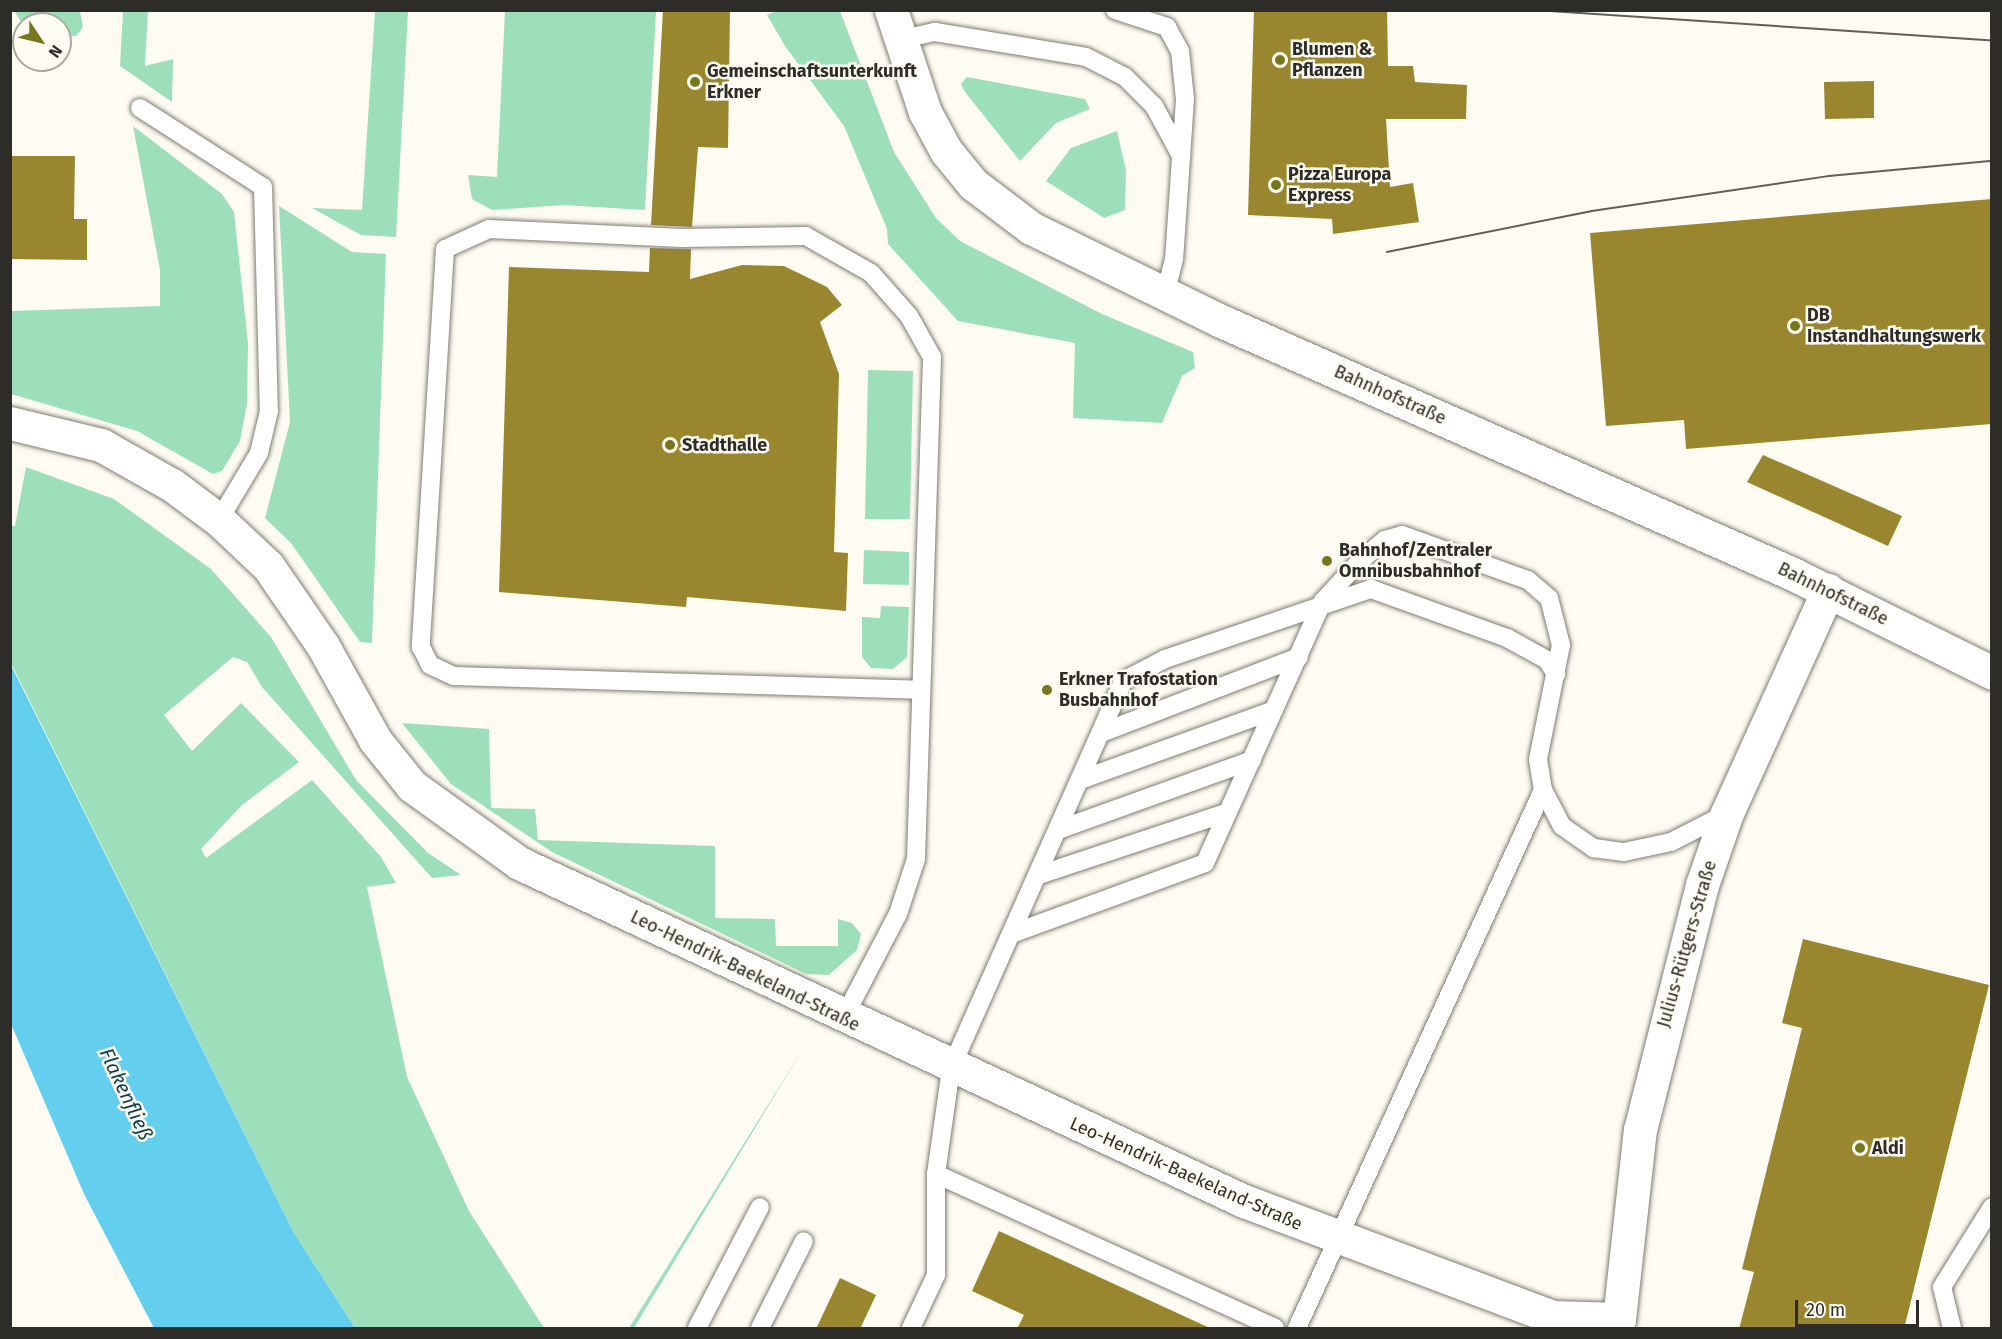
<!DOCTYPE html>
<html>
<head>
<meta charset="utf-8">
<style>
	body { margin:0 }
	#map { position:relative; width:2002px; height:1339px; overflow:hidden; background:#fefcf2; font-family:"Fira Sans",sans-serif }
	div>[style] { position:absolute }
	.green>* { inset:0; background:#9ddfba }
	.water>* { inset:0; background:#63ceee }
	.building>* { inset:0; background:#99862e }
	.roads { filter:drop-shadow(0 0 2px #7d7b72) drop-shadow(0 0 2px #7d7b72) }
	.lane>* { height:18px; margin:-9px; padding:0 9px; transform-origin:9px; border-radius:9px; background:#fff }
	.secondary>* { height:33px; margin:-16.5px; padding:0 16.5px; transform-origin:16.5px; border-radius:16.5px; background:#fff }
	.tram>* { height:1.5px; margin:-0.75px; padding:0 0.75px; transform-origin:0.75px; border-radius:0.75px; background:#5f5e58 }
	.dots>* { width:16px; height:16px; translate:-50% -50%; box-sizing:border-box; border:3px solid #fefcf2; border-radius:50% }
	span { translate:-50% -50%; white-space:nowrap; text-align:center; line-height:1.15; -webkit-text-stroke:5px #fefcf2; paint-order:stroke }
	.poi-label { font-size:18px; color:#2d2c28; font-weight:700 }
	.left { translate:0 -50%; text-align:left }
	.street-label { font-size:18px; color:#2d2c28 }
	.water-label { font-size:20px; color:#0e3f4d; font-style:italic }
	.frame { position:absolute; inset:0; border:12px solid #2d2c28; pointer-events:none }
	.north { position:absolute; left:12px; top:12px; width:60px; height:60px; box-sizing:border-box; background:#fefcf2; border:2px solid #aaa9a1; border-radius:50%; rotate:125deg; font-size:16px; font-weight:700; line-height:24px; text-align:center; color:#2d2c28 }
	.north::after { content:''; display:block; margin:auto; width:21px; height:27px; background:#77761c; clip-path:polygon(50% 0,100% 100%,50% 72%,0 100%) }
	.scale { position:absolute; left:1795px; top:1300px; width:124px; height:27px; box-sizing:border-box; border:3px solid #2d2c28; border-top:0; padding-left:8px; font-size:18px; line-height:21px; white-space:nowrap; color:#2d2c28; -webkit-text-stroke:4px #fefcf2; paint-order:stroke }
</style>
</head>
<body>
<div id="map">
	<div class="green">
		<i style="clip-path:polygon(14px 11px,80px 11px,83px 27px,76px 36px,60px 37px,60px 24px,24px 26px)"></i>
		<i style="clip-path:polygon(123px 11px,148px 11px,145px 66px,173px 59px,172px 102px,120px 66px)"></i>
		<i style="clip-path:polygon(375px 11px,408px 11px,396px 237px,361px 235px,312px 208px,362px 210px)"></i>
		<i style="clip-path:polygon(505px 11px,656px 11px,645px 210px,564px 205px,492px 210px,472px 199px,468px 175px,497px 177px)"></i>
		<i style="clip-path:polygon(776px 11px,840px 11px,894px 152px,936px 218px,960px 241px,1102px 314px,1193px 352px,1195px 368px,1182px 376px,1162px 423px,1073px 418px,1075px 343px,958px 321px,888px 244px,887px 229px,844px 126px,785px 46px,767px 15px)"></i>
		<i style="clip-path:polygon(967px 77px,1085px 99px,1090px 109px,1056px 123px,1020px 161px,965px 92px,961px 84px)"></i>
		<i style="clip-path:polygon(133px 126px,222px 194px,234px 212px,248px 343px,247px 404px,240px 441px,222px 471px,213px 474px,137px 431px,11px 394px,11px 311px,160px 306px,160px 270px)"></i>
		<i style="clip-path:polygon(1117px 131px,1126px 170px,1125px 210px,1104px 218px,1046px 181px,1071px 148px)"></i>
		<i style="clip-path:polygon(279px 206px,352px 252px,386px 254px,372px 643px,360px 642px,291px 543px,265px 518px,290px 422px)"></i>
		<i style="clip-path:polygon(868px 370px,913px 371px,910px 519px,865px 519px)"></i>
		<i style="clip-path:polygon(26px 467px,114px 499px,211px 569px,271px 637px,356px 780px,428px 853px,461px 875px,432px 878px,262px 687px,247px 662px,233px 657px,164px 715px,192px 751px,241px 703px,299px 762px,242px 805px,201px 849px,206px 858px,312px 780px,381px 857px,396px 883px,367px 887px,407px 1077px,469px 1211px,544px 1328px,355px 1328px,294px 1233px,11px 663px,11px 526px,15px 526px)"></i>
		<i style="clip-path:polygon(864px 550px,909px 552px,909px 585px,863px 584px)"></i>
		<i style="clip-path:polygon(881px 606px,909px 607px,907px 657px,893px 669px,871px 668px,862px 657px,862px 617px,880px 618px)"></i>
		<i style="clip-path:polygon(402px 723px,489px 729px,491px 808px,535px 809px,538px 840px,715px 846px,715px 918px,775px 919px,776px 946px,838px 946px,838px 919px,852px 923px,861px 934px,857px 950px,829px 975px,806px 974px,552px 852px,451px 784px)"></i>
		<i style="clip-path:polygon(809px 1039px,634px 1328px,629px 1328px,801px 1052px)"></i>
	</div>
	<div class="water">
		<i style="clip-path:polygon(10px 663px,294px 1233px,355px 1328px,154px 1328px,85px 1196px,11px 1024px)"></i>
	</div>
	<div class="building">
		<i style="clip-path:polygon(663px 10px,730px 10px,728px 148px,698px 147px,692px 227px,651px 225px)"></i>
		<i style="clip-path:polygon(1254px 10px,1387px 10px,1388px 66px,1413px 66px,1415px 82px,1467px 85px,1466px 119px,1386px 119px,1390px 187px,1413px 183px,1419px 222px,1333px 234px,1332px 219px,1248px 215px)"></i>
		<i style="clip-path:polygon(1874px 81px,1874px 118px,1825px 119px,1824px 82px)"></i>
		<i style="clip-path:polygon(10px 156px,75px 156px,74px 219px,87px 219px,87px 260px,10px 259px)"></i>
		<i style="clip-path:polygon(1992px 199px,1992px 424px,1686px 449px,1684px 420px,1606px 426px,1590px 233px)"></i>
		<i style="clip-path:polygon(650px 248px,691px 249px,690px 279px,742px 265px,784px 266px,827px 287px,842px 305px,820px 322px,839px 374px,834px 552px,848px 553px,846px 611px,687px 597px,686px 607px,499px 592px,509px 267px,649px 272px)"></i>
		<i style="clip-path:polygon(1763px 455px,1902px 516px,1888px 546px,1747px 482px)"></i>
		<i style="clip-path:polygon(1803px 939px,1989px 985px,1904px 1329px,1739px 1329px,1754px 1272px,1742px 1269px,1802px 1028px,1782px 1023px)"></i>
		<i style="clip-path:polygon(999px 1231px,1212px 1329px,1017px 1329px,1024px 1315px,972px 1291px)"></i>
		<i style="clip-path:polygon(840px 1278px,876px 1295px,860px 1329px,816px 1329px)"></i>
	</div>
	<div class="roads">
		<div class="lane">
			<i style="left:1115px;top:10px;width:55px;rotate:18.1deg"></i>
			<i style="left:1167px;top:27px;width:27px;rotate:62deg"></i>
			<i style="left:1180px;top:51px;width:48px;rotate:84.1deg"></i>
			<i style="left:1185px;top:99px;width:160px;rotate:93.9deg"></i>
			<i style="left:1174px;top:259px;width:36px;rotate:104deg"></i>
			<i style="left:899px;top:40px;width:37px;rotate:-13deg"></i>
			<i style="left:935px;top:32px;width:153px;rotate:9.4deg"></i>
			<i style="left:1086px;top:57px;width:44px;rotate:27.1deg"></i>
			<i style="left:1125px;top:77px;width:41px;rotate:45deg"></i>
			<i style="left:1154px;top:106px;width:57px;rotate:61.6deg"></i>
			<i style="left:140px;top:108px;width:146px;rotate:32.7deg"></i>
			<i style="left:263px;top:187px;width:224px;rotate:88.5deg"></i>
			<i style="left:269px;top:411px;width:43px;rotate:103.4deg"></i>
			<i style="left:259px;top:453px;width:78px;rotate:120.8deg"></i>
			<i style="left:1101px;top:733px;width:212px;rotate:-21deg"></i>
			<i style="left:1080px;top:780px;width:206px;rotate:-19.8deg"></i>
			<i style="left:1058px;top:830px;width:206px;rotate:-19.8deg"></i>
			<i style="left:1039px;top:875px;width:199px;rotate:-18.4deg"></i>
			<i style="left:1014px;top:933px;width:203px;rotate:-20.1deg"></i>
			<i style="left:1205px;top:863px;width:287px;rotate:-65.8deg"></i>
			<i style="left:1323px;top:601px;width:56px;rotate:-47.2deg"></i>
			<i style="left:1361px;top:560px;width:31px;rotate:-40deg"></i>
			<i style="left:1385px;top:540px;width:18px;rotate:-16deg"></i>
			<i style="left:1402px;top:535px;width:134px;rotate:19.7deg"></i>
			<i style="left:1528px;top:580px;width:28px;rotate:41deg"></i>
			<i style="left:1549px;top:598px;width:49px;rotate:75.7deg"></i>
			<i style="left:1561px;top:645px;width:116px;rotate:101.4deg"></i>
			<i style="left:1538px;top:759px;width:31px;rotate:81deg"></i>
			<i style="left:1543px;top:790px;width:41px;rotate:62.2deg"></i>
			<i style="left:1562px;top:826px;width:39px;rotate:35deg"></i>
			<i style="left:1594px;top:848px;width:30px;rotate:8deg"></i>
			<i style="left:1624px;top:852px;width:48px;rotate:-12deg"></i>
			<i style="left:1671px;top:842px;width:62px;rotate:-27deg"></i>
			<i style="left:843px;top:1019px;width:119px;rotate:-62.4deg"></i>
			<i style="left:898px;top:914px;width:58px;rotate:-71.9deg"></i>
			<i style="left:916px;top:859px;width:502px;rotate:-88.17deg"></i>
			<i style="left:932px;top:357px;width:47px;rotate:-119.3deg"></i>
			<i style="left:909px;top:316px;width:57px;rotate:-131.5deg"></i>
			<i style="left:871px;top:273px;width:75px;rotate:-150.4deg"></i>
			<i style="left:806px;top:236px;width:124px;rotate:179.1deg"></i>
			<i style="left:682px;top:238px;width:193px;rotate:-177.3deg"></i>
			<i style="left:489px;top:229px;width:48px;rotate:155.6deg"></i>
			<i style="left:445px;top:249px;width:399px;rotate:93.5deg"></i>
			<i style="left:421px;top:647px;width:20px;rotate:63deg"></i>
			<i style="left:430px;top:665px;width:26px;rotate:25deg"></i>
			<i style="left:454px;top:676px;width:465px;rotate:1.7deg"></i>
			<i style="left:936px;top:1174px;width:372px;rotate:24.4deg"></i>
			<i style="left:697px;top:1328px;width:136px;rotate:-62.5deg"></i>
			<i style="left:760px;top:1328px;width:97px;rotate:-63.2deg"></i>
			<i style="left:911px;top:1328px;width:59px;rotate:-64.7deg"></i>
			<i style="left:936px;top:1275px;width:101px;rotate:-90deg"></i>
			<i style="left:936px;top:1174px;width:107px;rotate:-81.9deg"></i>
			<i style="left:951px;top:1068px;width:424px;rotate:-66deg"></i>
			<i style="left:1123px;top:681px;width:47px;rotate:-27.6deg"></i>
			<i style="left:1165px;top:659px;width:218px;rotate:-18.8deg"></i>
			<i style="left:1371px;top:589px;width:145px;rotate:19.8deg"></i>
			<i style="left:1507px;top:638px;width:46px;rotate:28.8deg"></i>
			<i style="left:1547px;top:660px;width:17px;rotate:57deg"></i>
			<i style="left:1297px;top:1328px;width:592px;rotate:-65.43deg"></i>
			<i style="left:1952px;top:1328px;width:42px;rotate:-103.7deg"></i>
			<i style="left:1942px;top:1287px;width:94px;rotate:-58deg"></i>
		</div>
		<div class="secondary">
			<i style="left:891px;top:10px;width:108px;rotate:71.6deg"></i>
			<i style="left:925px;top:112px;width:44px;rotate:61.7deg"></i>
			<i style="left:946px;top:151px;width:43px;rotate:50.7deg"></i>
			<i style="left:973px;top:184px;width:73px;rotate:37.2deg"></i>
			<i style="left:1031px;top:228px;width:212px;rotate:26.1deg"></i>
			<i style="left:1221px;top:321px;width:625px;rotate:23.86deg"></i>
			<i style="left:1793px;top:574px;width:222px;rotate:26.4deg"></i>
			<i style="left:10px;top:423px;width:94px;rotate:13.6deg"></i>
			<i style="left:101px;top:445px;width:81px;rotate:29.4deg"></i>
			<i style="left:172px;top:485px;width:59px;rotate:36.7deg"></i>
			<i style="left:219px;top:520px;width:67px;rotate:43.2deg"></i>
			<i style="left:268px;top:566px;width:97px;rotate:55.5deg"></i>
			<i style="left:323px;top:646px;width:107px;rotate:61deg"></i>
			<i style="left:375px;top:740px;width:59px;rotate:51.2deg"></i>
			<i style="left:412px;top:786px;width:132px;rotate:35.7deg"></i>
			<i style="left:519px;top:863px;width:800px;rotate:25deg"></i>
			<i style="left:1244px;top:1201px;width:329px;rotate:20.6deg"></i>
			<i style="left:1552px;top:1317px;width:67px;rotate:1.7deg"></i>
			<i style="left:1619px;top:1319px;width:190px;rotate:-83.7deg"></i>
			<i style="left:1640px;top:1130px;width:253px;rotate:-75.8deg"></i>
			<i style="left:1702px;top:885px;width:76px;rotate:-70.9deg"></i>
			<i style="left:1727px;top:813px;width:245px;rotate:-65.6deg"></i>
		</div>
	</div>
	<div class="tram">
		<i style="left:1535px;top:10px;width:458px;rotate:3.8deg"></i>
		<i style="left:1387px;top:252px;width:209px;rotate:-11.3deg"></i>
		<i style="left:1592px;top:211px;width:240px;rotate:-8.4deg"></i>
		<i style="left:1829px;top:176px;width:164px;rotate:-5.3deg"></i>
	</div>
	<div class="dots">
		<i style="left:1280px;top:60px;background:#77761c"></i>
		<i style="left:695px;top:82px;background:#77761c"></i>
		<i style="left:1276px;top:185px;background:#77761c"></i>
		<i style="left:1795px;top:326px;background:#77761c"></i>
		<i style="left:670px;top:445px;background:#77761c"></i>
		<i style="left:1327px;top:561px;background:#77761c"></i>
		<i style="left:1047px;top:690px;background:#77761c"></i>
		<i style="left:1860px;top:1148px;background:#77761c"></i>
	</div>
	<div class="poi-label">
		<span class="left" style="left:1292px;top:60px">Blumen &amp;<br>Pflanzen</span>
		<span class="left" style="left:707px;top:82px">Gemeinschaftsunterkunft<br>Erkner</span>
		<span class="left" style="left:1288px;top:185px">Pizza Europa<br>Express</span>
		<span class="left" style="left:1807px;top:326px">DB<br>Instandhaltungswerk</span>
		<span class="left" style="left:682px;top:445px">Stadthalle</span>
		<span class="left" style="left:1339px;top:561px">Bahnhof/Zentraler<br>Omnibusbahnhof</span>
		<span class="left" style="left:1059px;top:690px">Erkner Trafostation<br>Busbahnhof</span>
		<span class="left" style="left:1872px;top:1148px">Aldi</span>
	</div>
	<div class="street-label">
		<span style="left:1390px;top:395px;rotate:24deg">Bahnhofstraße</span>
		<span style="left:1833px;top:594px;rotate:26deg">Bahnhofstraße</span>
		<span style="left:1687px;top:944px;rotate:-74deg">Julius-Rütgers-Straße</span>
		<span style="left:745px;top:971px;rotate:26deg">Leo-Hendrik-Baekeland-Straße</span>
		<span style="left:1186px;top:1174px;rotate:24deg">Leo-Hendrik-Baekeland-Straße</span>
	</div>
	<div class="water-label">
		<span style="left:126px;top:1094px;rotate:65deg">Flakenfließ</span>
	</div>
	<div class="frame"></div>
	<div class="north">N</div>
	<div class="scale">20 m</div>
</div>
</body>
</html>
